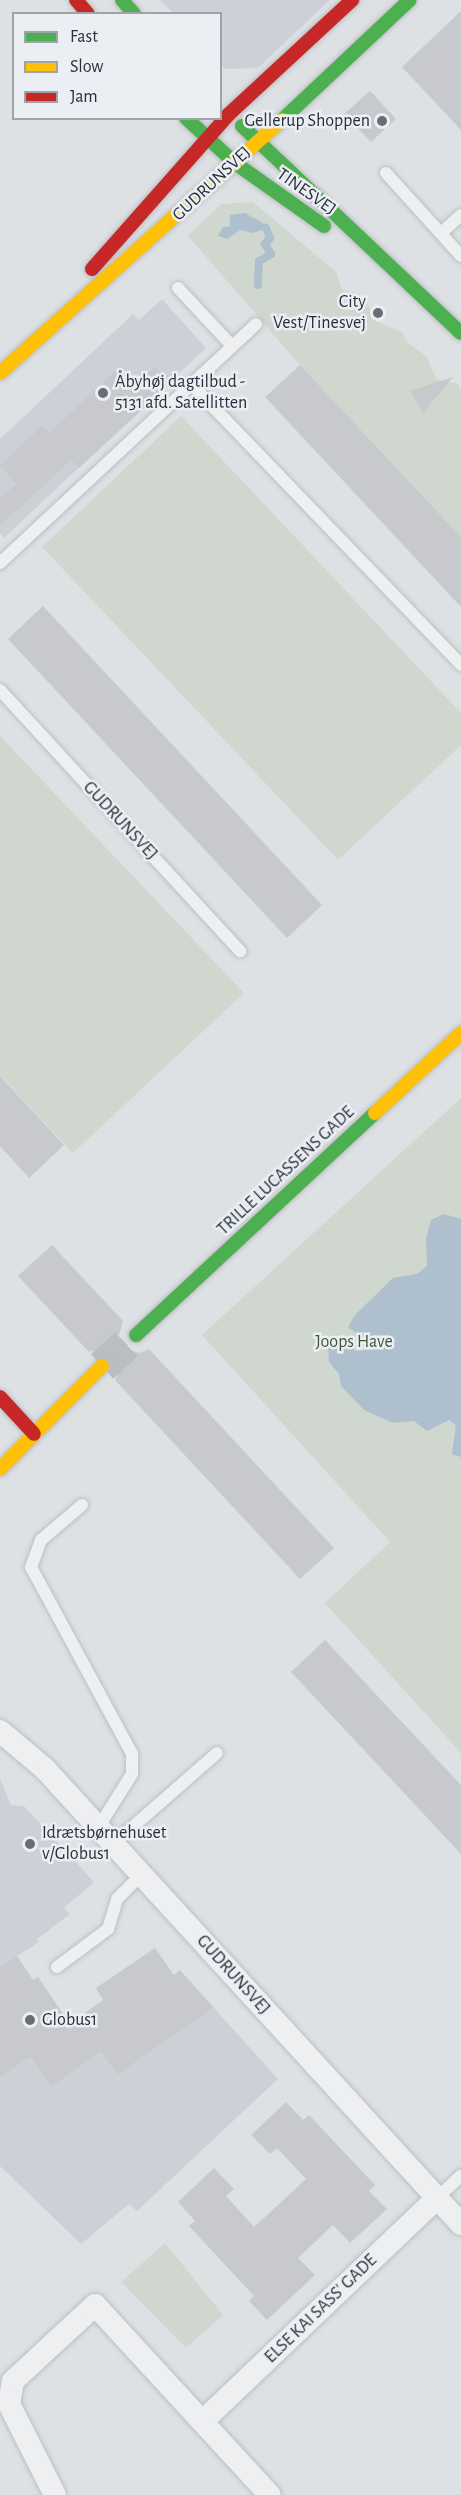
<!DOCTYPE html>
<html>
<head>
<meta charset="utf-8">
<style>
	body { margin:0 }
	#map { position:relative; width:461px; height:2495px; overflow:hidden; background:#dee1e4; font-family:"Alegreya Sans",sans-serif }
	div>[style] { position:absolute }
	.built>* { inset:0; background:#cdd1d7 }
	.green>* { inset:0; background:#d0d7cf }
	.water>* { inset:0; background:#aebfce }
	.stream>* { height:8px; margin:-4px; padding:0 4px; transform-origin:4px; border-radius:4px; background:#aebfce }
	.building>* { inset:0; background:#c7c9cc }
	.secondary-tunnel>* { height:33px; margin-top:-16.5px; transform-origin:0; background:repeating-linear-gradient(90deg,#b9bec2 0 33px,transparent 0 49px) }
	.roads { filter:drop-shadow(0 0 2px #bcbfc2) drop-shadow(0 0 2px #bcbfc2) }
	.lane>* { height:12px; margin:-6px; padding:0 6px; transform-origin:6px; border-radius:6px; background:#eeeff0 }
	.street>* { height:22px; margin:-11px; padding:0 11px; transform-origin:11px; border-radius:11px; background:#eeeff0 }
	.fast>* { height:14px; margin:-7px; padding:0 7px; transform-origin:7px; border-radius:7px; background:#4caf50 }
	.slow>* { height:14px; margin:-7px; padding:0 7px; transform-origin:7px; border-radius:7px; background:#ffc107 }
	.jam>* { height:14px; margin:-7px; padding:0 7px; transform-origin:7px; border-radius:7px; background:#c62828 }
	.dots>* { width:16px; height:16px; translate:-50% -50%; box-sizing:border-box; border:3px solid #ebeff3; border-radius:50% }
	span { translate:-50% -50%; white-space:nowrap; text-align:center; line-height:1.15; -webkit-text-stroke:5px #ebeff3; paint-order:stroke }
	.poi-label { font-size:18px; color:#27303b }
	.right { translate:-100% -50%; text-align:right }
	.left { translate:0 -50%; text-align:left }
	.street-label { font-size:18px; color:#27303b }
	.park-label { font-size:18px; color:#3e5635 }
	.legend { position:absolute; left:12px; top:12px; width:210px; height:108px; box-sizing:border-box; background:#ebeff3; border:2px solid #9da3a9; margin:0; padding:8px 10px; list-style:none; font-size:18px; color:#27303b }
	.legend li { display:flex; align-items:center; gap:12px; height:30px }
	.legend b { width:30px; border:2px solid #9da3a9 }
</style>
</head>
<body>
<div id="map">
	<div class="built">
		<i style="clip-path:polygon(160px 0,330px 0,258px 68px,225px 69px,221px 64px,220px 14px,173px 13px)"></i>
		<i style="clip-path:polygon(162px 299px,206px 348px,4px 538px,0 533px,0 439px,133px 314px,139px 320px)"></i>
		<i style="clip-path:polygon(0 1779px,11px 1805px,24px 1806px,94px 1882px,64px 1908px,70px 1914px,37px 1939px,39px 1942px,0 1967px)"></i>
		<i style="clip-path:polygon(214px 2008px,278px 2079px,137px 2211px,129px 2204px,81px 2244px,0 2166px,0 2078px,30px 2057px,51px 2087px,88px 2061px,92px 2039px,117px 2075px)"></i>
	</div>
	<div class="green">
		<i style="clip-path:polygon(253px 202px,336px 272px,342px 290px,360px 294px,361px 302px,368px 304px,376px 321px,403px 333px,406px 341px,427px 357px,436px 379px,458px 384px,461px 391px,461px 537px,300px 365px,188px 236px,221px 204px)"></i>
		<i style="clip-path:polygon(181px 416px,461px 713px,461px 745px,338px 860px,42px 547px)"></i>
		<i style="clip-path:polygon(0 736px,244px 993px,73px 1153px,0 1075px)"></i>
		<i style="clip-path:polygon(461px 1098px,461px 1753px,325px 1603px,390px 1542px,202px 1335px)"></i>
		<i style="clip-path:polygon(165px 2243px,223px 2315px,186px 2348px,121px 2282px)"></i>
	</div>
	<div class="water">
		<i style="clip-path:polygon(245px 213px,270px 227px,253px 233px,240px 230px,227px 239px,218px 236px,222px 228px,230px 226px,230px 215px)"></i>
		<i style="clip-path:polygon(444px 1214px,461px 1219px,461px 1457px,452px 1454px,456px 1425px,449px 1420px,427px 1431px,414px 1421px,393px 1423px,364px 1410px,341px 1386px,339px 1374px,329px 1362px,328px 1348px,340px 1338px,356px 1351px,366px 1350px,365px 1340px,348px 1327px,355px 1315px,393px 1278px,417px 1274px,427px 1266px,426px 1238px,431px 1220px)"></i>
	</div>
	<div class="stream">
		<i style="left:258px;top:285px;width:24px;rotate:-88deg"></i>
		<i style="left:259px;top:261px;width:14px;rotate:-30deg"></i>
		<i style="left:271px;top:254px;width:12px;rotate:-121deg"></i>
		<i style="left:265px;top:244px;width:8px;rotate:-50deg"></i>
		<i style="left:270px;top:238px;width:11px;rotate:-112deg"></i>
	</div>
	<div class="building">
		<i style="clip-path:polygon(461px 11px,461px 130px,402px 67px)"></i>
		<i style="clip-path:polygon(370px 91px,396px 119px,371px 142px,344px 114px)"></i>
		<i style="clip-path:polygon(300px 365px,461px 537px,461px 607px,265px 397px)"></i>
		<i style="clip-path:polygon(155px 367px,170px 384px,79px 468px,71px 460px,0 526px,0 498px,16px 484px,0 465px,42px 426px,49px 433px,116px 370px,132px 387px)"></i>
		<i style="clip-path:polygon(453px 377px,423px 413px,410px 391px)"></i>
		<i style="clip-path:polygon(43px 606px,322px 905px,287px 938px,8px 639px)"></i>
		<i style="clip-path:polygon(0 1076px,64px 1145px,29px 1178px,0 1146px)"></i>
		<i style="clip-path:polygon(52px 1245px,123px 1321px,118px 1339px,123px 1348px,140px 1353px,149px 1349px,334px 1548px,300px 1579px,115px 1380px,120px 1370px,116px 1353px,106px 1348px,89px 1352px,18px 1276px)"></i>
		<i style="clip-path:polygon(325px 1640px,461px 1785px,461px 1854px,291px 1672px)"></i>
		<i style="clip-path:polygon(155px 1948px,174px 1975px,180px 1970px,214px 2008px,117px 2075px,101px 2052px,51px 2087px,30px 2057px,0 2078px,0 1967px,17px 1956px,33px 1980px,38px 1977px,70px 2024px,103px 2000px,96px 1988px)"></i>
		<i style="clip-path:polygon(286px 2102px,303px 2120px,309px 2115px,375px 2185px,369px 2191px,387px 2209px,350px 2243px,333px 2225px,298px 2258px,315px 2275px,267px 2320px,249px 2301px,254px 2296px,189px 2226px,195px 2221px,178px 2202px,214px 2168px,234px 2189px,226px 2196px,254px 2227px,306px 2179px,277px 2148px,270px 2154px,251px 2135px)"></i>
	</div>
	<div class="secondary-tunnel">
		<i style="left:102px;top:1366px;width:46px;rotate:-42.4deg"></i>
	</div>
	<div class="roads">
		<div class="lane">
			<i style="left:386px;top:173px;width:112px;rotate:47.9deg"></i>
			<i style="left:441px;top:233px;width:27px;rotate:-42deg"></i>
			<i style="left:178px;top:288px;width:79px;rotate:47deg"></i>
			<i style="left:191px;top:384px;width:390px;rotate:46.1deg"></i>
			<i style="left:0;top:563px;width:350px;rotate:-43deg"></i>
			<i style="left:0;top:690px;width:355px;rotate:47.4deg"></i>
			<i style="left:82px;top:1505px;width:54px;rotate:139.5deg"></i>
			<i style="left:41px;top:1540px;width:29px;rotate:110deg"></i>
			<i style="left:31px;top:1567px;width:213px;rotate:61.6deg"></i>
			<i style="left:132px;top:1754px;width:20px;rotate:90deg"></i>
			<i style="left:132px;top:1774px;width:64px;rotate:122.2deg"></i>
			<i style="left:113px;top:1844px;width:138px;rotate:-41.2deg"></i>
			<i style="left:57px;top:1967px;width:64px;rotate:-36.7deg"></i>
			<i style="left:108px;top:1929px;width:31px;rotate:-73deg"></i>
			<i style="left:117px;top:1899px;width:34px;rotate:-45deg"></i>
			<i style="left:437px;top:2198px;width:33px;rotate:-43deg"></i>
		</div>
		<div class="street">
			<i style="left:0;top:1731px;width:57px;rotate:40.1deg"></i>
			<i style="left:44px;top:1768px;width:618px;rotate:47.56deg"></i>
			<i style="left:204px;top:2420px;width:322px;rotate:-43.6deg"></i>
			<i style="left:55px;top:2495px;width:102px;rotate:-116.8deg"></i>
			<i style="left:9px;top:2404px;width:23px;rotate:-80deg"></i>
			<i style="left:13px;top:2381px;width:112px;rotate:-42.8deg"></i>
			<i style="left:95px;top:2305px;width:258px;rotate:47.4deg"></i>
		</div>
		<div class="fast">
			<i style="left:122px;top:0;width:18px;rotate:49deg"></i>
			<i style="left:186px;top:118px;width:67px;rotate:42.6deg"></i>
			<i style="left:235px;top:163px;width:109px;rotate:35.3deg"></i>
			<i style="left:282px;top:120px;width:175px;rotate:-43.2deg"></i>
			<i style="left:242px;top:126px;width:301px;rotate:43.4deg"></i>
			<i style="left:136px;top:1335px;width:326px;rotate:-42.9deg"></i>
		</div>
		<div class="slow">
			<i style="left:0;top:373px;width:379px;rotate:-41.9deg"></i>
			<i style="left:375px;top:1113px;width:117px;rotate:-42.9deg"></i>
			<i style="left:0;top:1469px;width:145px;rotate:-45.3deg"></i>
		</div>
		<div class="jam">
			<i style="left:76px;top:0;width:18px;rotate:49deg"></i>
			<i style="left:92px;top:269px;width:207px;rotate:-48.5deg"></i>
			<i style="left:229px;top:114px;width:168px;rotate:-42.8deg"></i>
			<i style="left:0;top:1397px;width:50px;rotate:47.4deg"></i>
		</div>
	</div>
	<div class="dots">
		<i style="left:382px;top:121px;background:#676e76"></i>
		<i style="left:378px;top:313px;background:#676e76"></i>
		<i style="left:103px;top:393px;background:#676e76"></i>
		<i style="left:30px;top:1844px;background:#676e76"></i>
		<i style="left:30px;top:2020px;background:#676e76"></i>
	</div>
	<div class="poi-label">
		<span class="right" style="left:370px;top:121px">Gellerup Shoppen</span>
		<span class="right" style="left:366px;top:313px">City<br>Vest/Tinesvej</span>
		<span class="left" style="left:115px;top:393px">Åbyhøj dagtilbud -<br>5131 afd. Satellitten</span>
		<span class="left" style="left:42px;top:1844px">Idrætsbørnehuset<br>v/Globus1</span>
		<span class="left" style="left:42px;top:2020px">Globus1</span>
	</div>
	<div class="street-label">
		<span style="left:212px;top:184px;rotate:-43deg">GUDRUNSVEJ</span>
		<span style="left:306px;top:192px;rotate:35deg">TINESVEJ</span>
		<span style="left:120px;top:821px;rotate:47deg">GUDRUNSVEJ</span>
		<span style="left:286px;top:1171px;rotate:-43deg">TRILLE LUCASSENS GADE</span>
		<span style="left:233px;top:1975px;rotate:48deg">GUDRUNSVEJ</span>
		<span style="left:321px;top:2309px;rotate:-44deg">ELSE KAI SASS' GADE</span>
	</div>
	<div class="park-label">
		<span style="left:354px;top:1342px">Joops Have</span>
	</div>
	<ul class="legend">
	<li><b style="height:8px;background:#4caf50"></b>Fast</li>
	<li><b style="height:8px;background:#ffc107"></b>Slow</li>
	<li><b style="height:8px;background:#c62828"></b>Jam</li>
	</ul>
</div>
</body>
</html>
